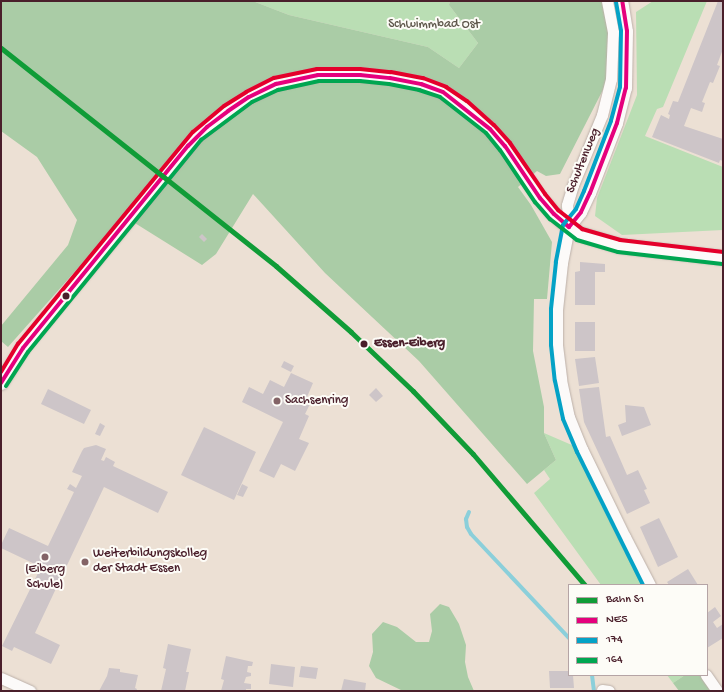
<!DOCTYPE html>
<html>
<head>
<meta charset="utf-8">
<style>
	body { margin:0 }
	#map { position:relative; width:724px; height:692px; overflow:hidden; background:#ece0d4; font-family:"Gochi Hand",sans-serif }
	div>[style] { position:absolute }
	.green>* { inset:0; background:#badeb4 }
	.forest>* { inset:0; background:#aacca6 }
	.stream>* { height:4px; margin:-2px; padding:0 2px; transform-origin:2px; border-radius:2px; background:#8bcfda }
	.building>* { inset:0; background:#cdc5c8 }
	.roads { filter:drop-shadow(0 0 1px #bcb0a9) drop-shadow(0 0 1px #bcb0a9) }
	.minor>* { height:11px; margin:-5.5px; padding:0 5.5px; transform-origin:5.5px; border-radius:5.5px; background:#fcfaf9 }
	.tertiary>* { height:14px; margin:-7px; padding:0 7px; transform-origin:7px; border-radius:7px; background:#fcfaf9 }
	.bus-1>* { height:4px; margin:-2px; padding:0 2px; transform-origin:2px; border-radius:2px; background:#e5007d }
	.bus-2>* { height:4px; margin:-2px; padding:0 2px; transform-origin:2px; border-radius:2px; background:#04a2c6 }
	.bus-3>* { height:4px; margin:-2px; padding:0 2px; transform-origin:2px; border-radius:2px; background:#00a651 }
	.bus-4>* { height:4px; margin:-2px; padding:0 2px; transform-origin:2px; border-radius:2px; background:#e4002b }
	.rail-1>* { height:5px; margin:-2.5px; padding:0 2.5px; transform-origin:2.5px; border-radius:2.5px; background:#109c37 }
	.dots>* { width:11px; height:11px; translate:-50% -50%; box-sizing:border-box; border:2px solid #fdfcf7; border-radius:50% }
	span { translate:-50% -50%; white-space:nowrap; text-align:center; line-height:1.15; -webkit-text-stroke:4px #fdfcf7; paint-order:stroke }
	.park-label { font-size:13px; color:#5f584c }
	.street-label { font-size:13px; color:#4a1f2b }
	.stop-label { font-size:13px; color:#4a1f2b; font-weight:700 }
	.left { translate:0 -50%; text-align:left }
	.poi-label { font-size:13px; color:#4a1f2b }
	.frame { position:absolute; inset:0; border:2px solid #4a1f2b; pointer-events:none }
	.legend { position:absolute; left:568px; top:584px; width:140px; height:92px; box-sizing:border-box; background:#fdfcf7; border:1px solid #b5a4a5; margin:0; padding:5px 7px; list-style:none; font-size:12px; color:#4a1f2b }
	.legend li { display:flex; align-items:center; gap:8px; height:20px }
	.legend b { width:20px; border:1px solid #b5a4a5 }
</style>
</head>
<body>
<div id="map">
	<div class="green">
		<i style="clip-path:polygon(253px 1px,450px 1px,449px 5px,478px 43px,459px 68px,428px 47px,289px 15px)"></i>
		<i style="clip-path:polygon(653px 1px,707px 1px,663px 107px,657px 109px,645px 136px,723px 167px,723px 230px,622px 235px,595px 216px,597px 198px,637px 95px,636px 12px)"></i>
		<i style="clip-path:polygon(544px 433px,581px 449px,650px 585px,601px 585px,534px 493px,550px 479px,544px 470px,556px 460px)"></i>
		<i style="clip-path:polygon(667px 675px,685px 675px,673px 683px)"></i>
	</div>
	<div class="forest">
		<i style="clip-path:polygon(1px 1px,253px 1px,289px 15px,428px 47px,459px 68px,478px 43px,449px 5px,450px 1px,607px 1px,611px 74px,560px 174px,546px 176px,537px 171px,518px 187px,531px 205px,552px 242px,547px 299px,534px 299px,533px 351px,544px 407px,544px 433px,556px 460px,527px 484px,419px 361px,325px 273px,253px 194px,216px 254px,202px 265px,122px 215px,94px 250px,8px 347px,1px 341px,1px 326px,68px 245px,77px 220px,37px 157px,1px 131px)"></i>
		<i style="clip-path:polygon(440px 604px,449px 607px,459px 624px,466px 645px,465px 662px,468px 677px,474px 691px,403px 691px,376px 678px,369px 666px,373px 652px,372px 634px,383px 622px,397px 627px,416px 642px,429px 642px,432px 631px,430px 614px)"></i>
		<i style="clip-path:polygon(685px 675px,706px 675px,717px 691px,679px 691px,673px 683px)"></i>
	</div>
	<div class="stream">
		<i style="left:469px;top:512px;width:8px;rotate:113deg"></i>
		<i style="left:466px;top:519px;width:8px;rotate:83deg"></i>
		<i style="left:467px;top:527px;width:8px;rotate:60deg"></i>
		<i style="left:471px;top:534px;width:143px;rotate:46.7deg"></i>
		<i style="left:592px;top:675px;width:16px;rotate:83deg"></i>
	</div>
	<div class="building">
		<i style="clip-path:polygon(718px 1px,723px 1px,723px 49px,717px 65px,720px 66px,713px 83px,710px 82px,702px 102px,705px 103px,702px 112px,691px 108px,684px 126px,723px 139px,723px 161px,720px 160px,719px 163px,652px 137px,661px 115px,669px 119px,670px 115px,668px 114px,673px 101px,678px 102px)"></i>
		<i style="clip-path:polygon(202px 234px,207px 239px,204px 242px,199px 237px)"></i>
		<i style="clip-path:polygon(580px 262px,605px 264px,605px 272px,595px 272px,595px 305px,575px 305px,575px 272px,580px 271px)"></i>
		<i style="clip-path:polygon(575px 322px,595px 322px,595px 351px,575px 351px)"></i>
		<i style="clip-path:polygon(595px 357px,599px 383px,579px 386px,575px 359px)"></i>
		<i style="clip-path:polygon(284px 361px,294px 366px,291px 372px,281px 367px)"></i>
		<i style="clip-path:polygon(291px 373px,313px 383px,307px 397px,312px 400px,305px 414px,309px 416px,299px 439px,309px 443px,295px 471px,281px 464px,274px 478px,259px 471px,283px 422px,242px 402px,249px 387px,263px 394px,270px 380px,284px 387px)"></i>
		<i style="clip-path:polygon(599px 387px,606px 437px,610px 436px,627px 475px,638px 470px,647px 489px,644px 490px,650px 503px,627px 514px,584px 422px,579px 389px)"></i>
		<i style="clip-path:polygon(376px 388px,383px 396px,376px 402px,369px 395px)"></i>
		<i style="clip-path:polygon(48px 389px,91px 410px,84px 424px,41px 404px)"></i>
		<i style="clip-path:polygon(625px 405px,644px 407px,651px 425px,622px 436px,618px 425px,626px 422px)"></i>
		<i style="clip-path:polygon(100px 423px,105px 426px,100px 436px,95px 434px)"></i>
		<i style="clip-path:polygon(204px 427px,256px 452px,234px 500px,181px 475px)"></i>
		<i style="clip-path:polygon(96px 445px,106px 449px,101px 460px,104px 461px,106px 457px,115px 462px,113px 466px,168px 492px,158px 513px,104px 487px,35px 633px,60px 645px,51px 664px,14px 647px,12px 651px,2px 646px,41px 567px,1px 548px,1px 545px,9px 528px,48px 546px,74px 492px,67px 489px,70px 484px,76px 488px,82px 476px,72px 472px,82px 451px,84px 448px)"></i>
		<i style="clip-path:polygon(242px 484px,248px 487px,243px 497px,237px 495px)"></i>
		<i style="clip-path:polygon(659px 518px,678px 557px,658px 567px,640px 527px)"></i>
		<i style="clip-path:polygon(688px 569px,698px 585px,669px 585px,667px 582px)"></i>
		<i style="clip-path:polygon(715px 607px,721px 616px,713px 622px,717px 628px,723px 624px,723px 638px,707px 648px,707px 613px)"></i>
		<i style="clip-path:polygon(168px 644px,191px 649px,186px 672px,189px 672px,185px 691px,161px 691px,166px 669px,163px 668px)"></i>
		<i style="clip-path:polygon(226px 656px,253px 662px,252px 666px,248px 666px,247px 672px,251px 673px,251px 676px,246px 677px,244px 683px,251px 684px,251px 689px,246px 689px,246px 691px,221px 691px,224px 680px,221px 679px)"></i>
		<i style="clip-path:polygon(271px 664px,295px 667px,293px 687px,269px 684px)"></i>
		<i style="clip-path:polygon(301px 666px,318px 668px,316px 679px,299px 677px)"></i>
		<i style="clip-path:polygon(109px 668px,120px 669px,120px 672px,138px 675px,135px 688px,137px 689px,136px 691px,99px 691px,107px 676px)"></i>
		<i style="clip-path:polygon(549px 671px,569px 671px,569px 675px,573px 675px,574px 688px,550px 688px)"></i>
		<i style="clip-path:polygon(344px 679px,366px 683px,365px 691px,341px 691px)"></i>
	</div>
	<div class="roads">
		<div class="minor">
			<i style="left:607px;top:1px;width:33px;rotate:79deg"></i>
			<i style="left:613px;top:33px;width:46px;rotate:92.5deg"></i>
			<i style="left:611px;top:79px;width:37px;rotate:104deg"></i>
			<i style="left:602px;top:115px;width:76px;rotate:112.5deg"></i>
			<i style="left:573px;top:185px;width:21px;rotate:107deg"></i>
			<i style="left:567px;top:205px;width:22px;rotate:85deg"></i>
			<i style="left:569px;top:227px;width:37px;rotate:101deg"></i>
			<i style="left:562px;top:263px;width:47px;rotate:96.1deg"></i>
			<i style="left:557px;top:310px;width:35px;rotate:90deg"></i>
			<i style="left:557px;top:345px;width:35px;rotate:83deg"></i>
			<i style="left:561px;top:380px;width:38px;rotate:78deg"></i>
			<i style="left:569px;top:417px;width:35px;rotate:68deg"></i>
			<i style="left:582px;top:449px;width:98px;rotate:64deg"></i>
			<i style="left:625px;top:537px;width:54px;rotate:62.5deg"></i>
			<i style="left:569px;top:227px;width:19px;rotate:-51deg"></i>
			<i style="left:581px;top:212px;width:21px;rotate:-65deg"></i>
			<i style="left:590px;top:193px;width:75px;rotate:-68.9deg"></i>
			<i style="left:617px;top:123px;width:36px;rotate:-76deg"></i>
			<i style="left:626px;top:88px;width:57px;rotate:-89deg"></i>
			<i style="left:627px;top:31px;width:30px;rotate:-99deg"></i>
			<i style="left:706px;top:675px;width:19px;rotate:55deg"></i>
			<i style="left:1px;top:678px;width:32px;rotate:24deg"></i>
			<i style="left:602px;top:690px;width:7px;rotate:8deg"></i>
		</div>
		<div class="tertiary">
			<i style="left:1px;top:383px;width:41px;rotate:-57.8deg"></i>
			<i style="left:23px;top:348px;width:274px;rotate:-50.6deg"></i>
			<i style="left:197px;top:136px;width:40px;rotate:-39deg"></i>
			<i style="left:228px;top:111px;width:25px;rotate:-34deg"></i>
			<i style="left:249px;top:97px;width:30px;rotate:-26deg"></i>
			<i style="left:276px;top:84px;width:43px;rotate:-12.1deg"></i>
			<i style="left:318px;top:75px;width:42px"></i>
			<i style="left:360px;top:75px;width:30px;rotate:6deg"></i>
			<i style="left:390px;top:78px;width:32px;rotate:11deg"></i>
			<i style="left:421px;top:84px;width:23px;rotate:20deg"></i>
			<i style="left:443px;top:92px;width:24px;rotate:35deg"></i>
			<i style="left:463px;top:106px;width:35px;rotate:40deg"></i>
			<i style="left:490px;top:129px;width:23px;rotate:49deg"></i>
			<i style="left:505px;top:146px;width:63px;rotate:56.1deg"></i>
			<i style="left:540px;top:198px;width:21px;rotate:49deg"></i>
			<i style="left:554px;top:214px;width:20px;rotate:41deg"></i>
			<i style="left:569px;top:227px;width:12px;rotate:35deg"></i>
			<i style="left:579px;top:234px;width:42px;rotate:16.7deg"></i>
			<i style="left:619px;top:246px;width:105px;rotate:6.6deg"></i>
		</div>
	</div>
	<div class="bus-1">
		<i style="left:569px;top:227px;width:19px;rotate:-51deg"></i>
		<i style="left:581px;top:212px;width:21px;rotate:-65deg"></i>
		<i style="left:590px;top:193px;width:75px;rotate:-68.9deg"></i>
		<i style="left:617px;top:123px;width:36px;rotate:-76deg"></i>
		<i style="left:626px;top:88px;width:57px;rotate:-89deg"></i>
		<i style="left:627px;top:31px;width:30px;rotate:-99deg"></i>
		<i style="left:1px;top:383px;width:41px;rotate:-57.8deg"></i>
		<i style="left:23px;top:348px;width:261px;rotate:-50.8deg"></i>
		<i style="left:188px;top:146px;width:27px;rotate:-45deg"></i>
		<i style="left:207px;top:127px;width:26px;rotate:-37deg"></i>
		<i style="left:228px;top:111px;width:25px;rotate:-34deg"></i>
		<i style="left:249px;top:97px;width:30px;rotate:-26deg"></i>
		<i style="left:276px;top:84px;width:43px;rotate:-12.1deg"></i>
		<i style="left:318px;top:75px;width:42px"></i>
		<i style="left:360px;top:75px;width:30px;rotate:6deg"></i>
		<i style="left:390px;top:78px;width:32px;rotate:11deg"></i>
		<i style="left:421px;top:84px;width:23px;rotate:20deg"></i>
		<i style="left:443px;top:92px;width:60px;rotate:38.2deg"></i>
		<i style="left:490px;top:129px;width:23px;rotate:49deg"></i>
		<i style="left:505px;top:146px;width:63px;rotate:56.1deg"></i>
		<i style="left:540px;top:198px;width:21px;rotate:49deg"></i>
		<i style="left:554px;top:214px;width:20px;rotate:41deg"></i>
	</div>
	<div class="bus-2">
		<i style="left:616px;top:2px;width:29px;rotate:80deg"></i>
		<i style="left:621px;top:31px;width:56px;rotate:91deg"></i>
		<i style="left:620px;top:87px;width:35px;rotate:105deg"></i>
		<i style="left:611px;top:121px;width:75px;rotate:111.1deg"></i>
		<i style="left:584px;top:191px;width:20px;rotate:114deg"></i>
		<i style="left:576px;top:209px;width:21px;rotate:129deg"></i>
		<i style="left:563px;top:225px;width:38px;rotate:101deg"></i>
		<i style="left:556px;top:262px;width:47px;rotate:96.1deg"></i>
		<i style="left:551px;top:309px;width:36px;rotate:90deg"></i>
		<i style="left:551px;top:345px;width:36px;rotate:84deg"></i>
		<i style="left:555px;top:381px;width:39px;rotate:78deg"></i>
		<i style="left:563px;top:419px;width:36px;rotate:67deg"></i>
		<i style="left:577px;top:452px;width:148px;rotate:63.6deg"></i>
	</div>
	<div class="bus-3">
		<i style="left:6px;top:386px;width:40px;rotate:-57.1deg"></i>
		<i style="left:28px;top:352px;width:274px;rotate:-50.8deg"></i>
		<i style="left:201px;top:140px;width:64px;rotate:-36.7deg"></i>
		<i style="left:252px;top:102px;width:29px;rotate:-25deg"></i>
		<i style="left:278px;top:90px;width:42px;rotate:-12.4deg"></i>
		<i style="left:319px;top:81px;width:41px"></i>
		<i style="left:360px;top:81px;width:29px;rotate:6deg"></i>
		<i style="left:389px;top:84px;width:31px;rotate:11deg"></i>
		<i style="left:419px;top:90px;width:22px;rotate:18deg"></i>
		<i style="left:440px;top:97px;width:58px;rotate:38deg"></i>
		<i style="left:486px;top:133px;width:22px;rotate:51deg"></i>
		<i style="left:500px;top:150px;width:63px;rotate:56.1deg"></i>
		<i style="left:535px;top:202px;width:23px;rotate:49deg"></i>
		<i style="left:550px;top:219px;width:34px;rotate:38deg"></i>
		<i style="left:577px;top:240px;width:43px;rotate:16.3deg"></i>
		<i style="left:618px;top:252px;width:105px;rotate:6.6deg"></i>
	</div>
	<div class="bus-4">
		<i style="left:1px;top:372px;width:33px;rotate:-59deg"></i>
		<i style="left:18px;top:344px;width:275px;rotate:-50.5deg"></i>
		<i style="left:193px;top:132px;width:40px;rotate:-40deg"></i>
		<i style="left:224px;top:106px;width:26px;rotate:-32deg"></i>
		<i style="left:246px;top:92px;width:31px;rotate:-27deg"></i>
		<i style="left:274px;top:78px;width:44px;rotate:-11.8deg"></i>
		<i style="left:317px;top:69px;width:43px"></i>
		<i style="left:360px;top:69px;width:31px;rotate:6deg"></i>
		<i style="left:391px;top:72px;width:33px;rotate:11deg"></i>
		<i style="left:423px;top:78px;width:25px;rotate:21deg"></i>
		<i style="left:446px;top:87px;width:25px;rotate:34deg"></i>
		<i style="left:467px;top:101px;width:36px;rotate:42deg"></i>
		<i style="left:494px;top:125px;width:24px;rotate:48deg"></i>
		<i style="left:510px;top:143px;width:62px;rotate:55.5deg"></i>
		<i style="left:545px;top:194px;width:21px;rotate:51deg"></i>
		<i style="left:558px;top:210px;width:31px;rotate:38deg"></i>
		<i style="left:582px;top:229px;width:40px;rotate:16deg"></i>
		<i style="left:620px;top:240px;width:104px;rotate:6.6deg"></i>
	</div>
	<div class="rail-1">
		<i style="left:1px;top:48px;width:351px;rotate:38.4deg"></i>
		<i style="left:276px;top:266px;width:100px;rotate:41.3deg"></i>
		<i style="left:351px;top:332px;width:86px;rotate:43.6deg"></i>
		<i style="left:413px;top:391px;width:87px;rotate:46.4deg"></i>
		<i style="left:473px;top:454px;width:172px;rotate:49.5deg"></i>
	</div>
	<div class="dots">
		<i style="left:66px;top:296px;background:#4a1f2b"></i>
		<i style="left:364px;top:344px;background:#4a1f2b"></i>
		<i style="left:277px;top:401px;background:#836366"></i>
		<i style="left:45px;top:557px;background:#836366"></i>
		<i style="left:85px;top:562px;background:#836366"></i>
	</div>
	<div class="park-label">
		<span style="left:434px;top:25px">Schwimmbad Ost</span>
	</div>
	<div class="street-label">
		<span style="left:584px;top:161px;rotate:-68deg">Schultenweg</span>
	</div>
	<div class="stop-label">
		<span class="left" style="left:374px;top:344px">Essen-Eiberg</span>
	</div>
	<div class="poi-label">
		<span class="left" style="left:285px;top:401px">Sachsenring</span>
		<span class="left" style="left:93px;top:562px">Weiterbildungskolleg<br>der Stadt Essen</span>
		<span style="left:45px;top:578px">(Eiberg<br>Schule)</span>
	</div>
	<div class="frame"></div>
	<ul class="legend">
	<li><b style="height:5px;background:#109c37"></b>Bahn S1</li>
	<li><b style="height:5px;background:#e5007d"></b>NE5</li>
	<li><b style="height:5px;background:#04a2c6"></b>174</li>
	<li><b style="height:5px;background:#00a651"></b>164</li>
	</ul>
</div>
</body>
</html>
